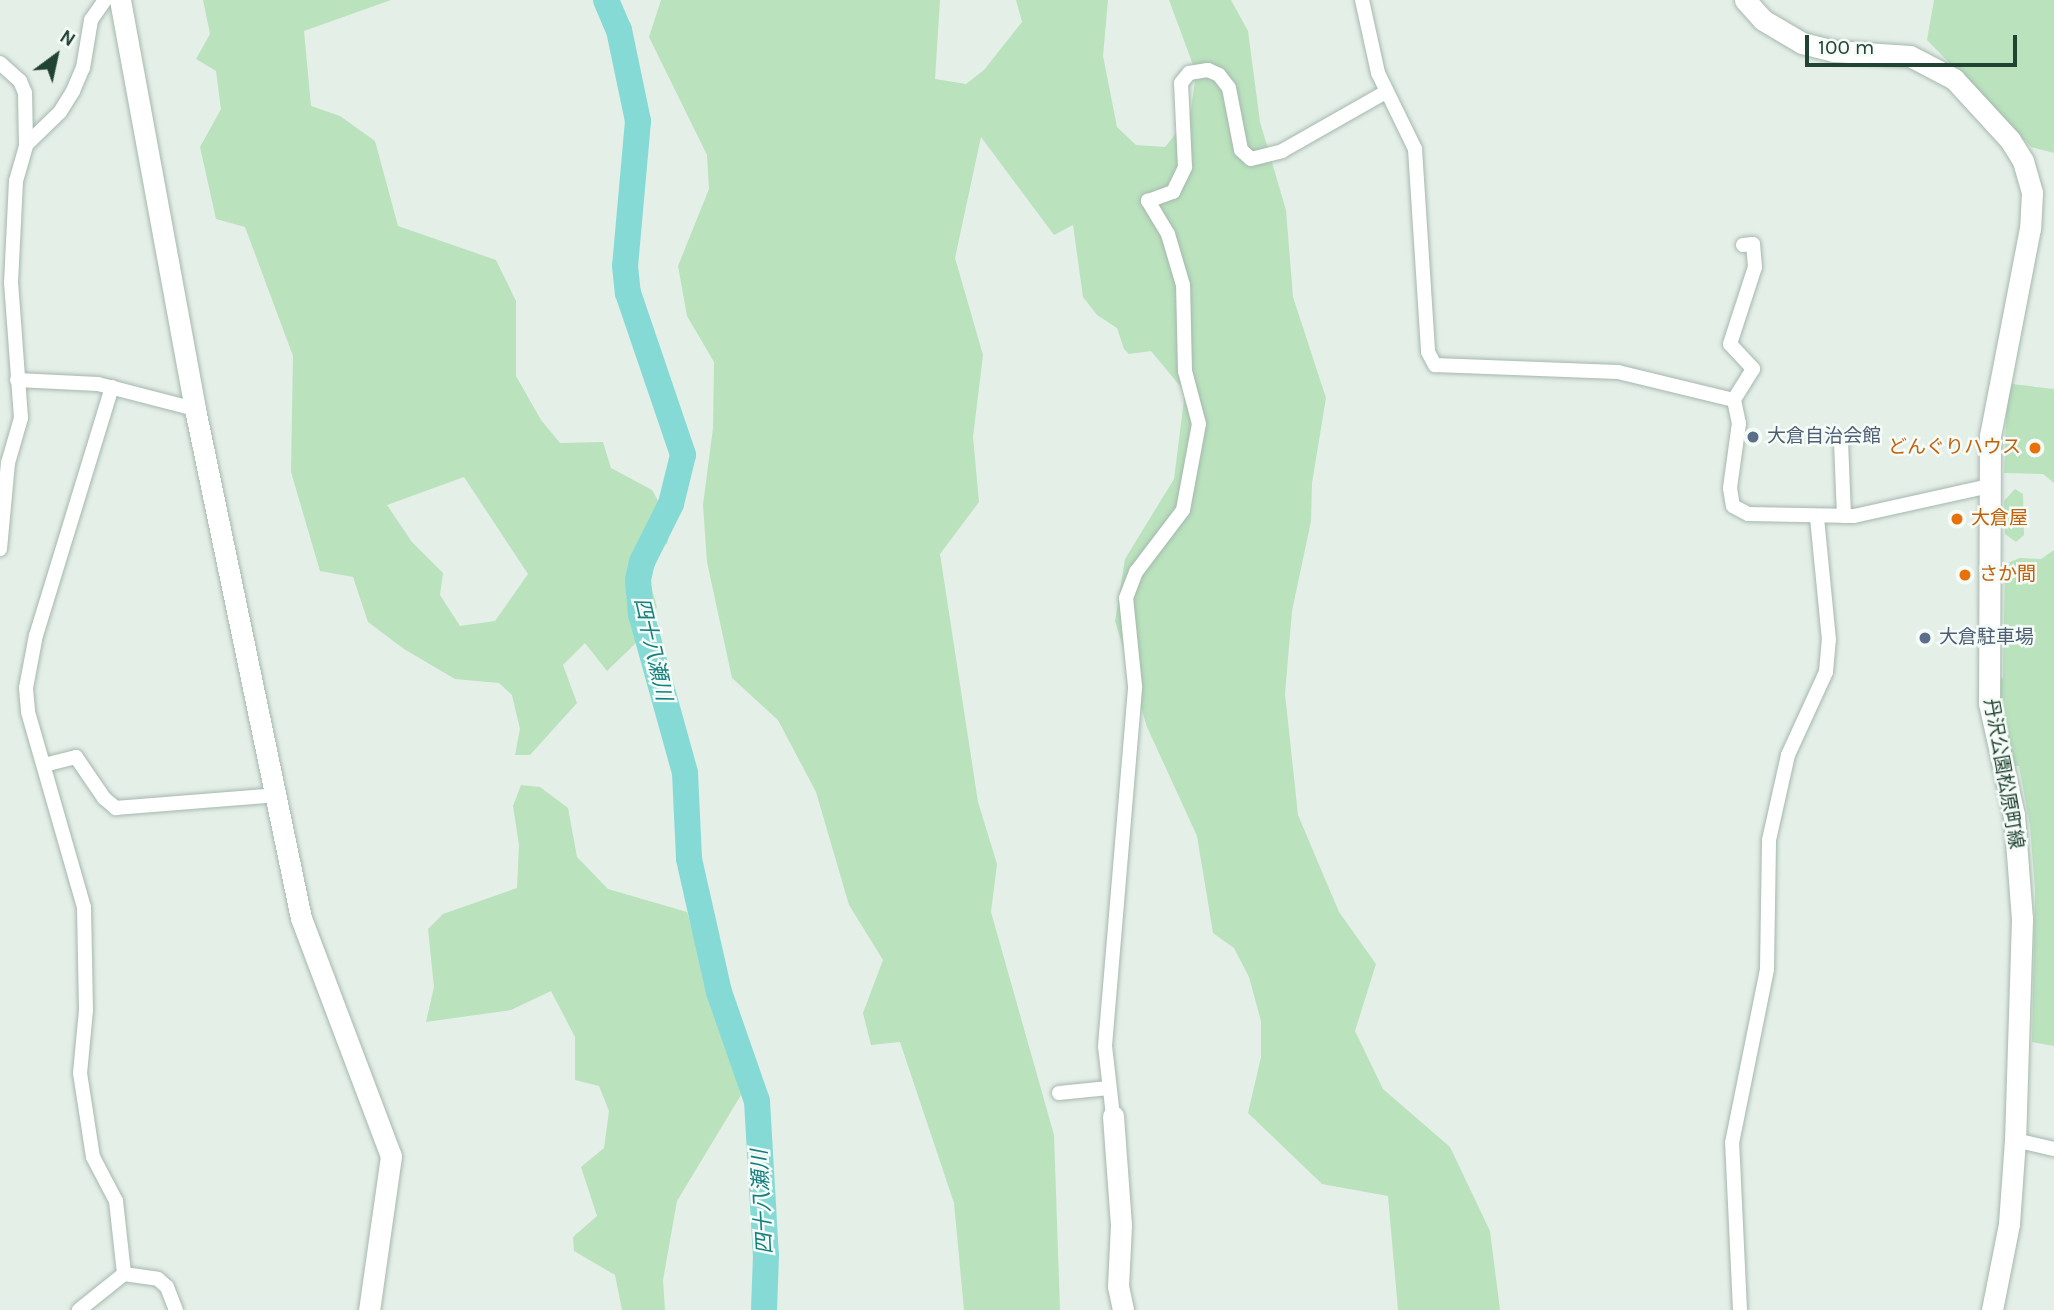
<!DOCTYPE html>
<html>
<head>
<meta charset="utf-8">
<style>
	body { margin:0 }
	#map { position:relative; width:2054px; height:1310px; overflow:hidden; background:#e4efe8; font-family:Karla,"Noto Sans JP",sans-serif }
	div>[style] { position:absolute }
	.green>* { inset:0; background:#bae2bd }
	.river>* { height:26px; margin:-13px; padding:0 13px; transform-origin:13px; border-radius:13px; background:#86dad6 }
	.roads { filter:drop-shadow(0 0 2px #a5b8ae) drop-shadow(0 0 2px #a5b8ae) }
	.street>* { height:14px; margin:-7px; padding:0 7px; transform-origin:7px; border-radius:7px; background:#fff }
	.secondary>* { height:21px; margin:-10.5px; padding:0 10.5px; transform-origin:10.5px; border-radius:10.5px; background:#fff }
	.dots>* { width:19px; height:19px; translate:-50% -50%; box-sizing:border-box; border:4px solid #f5fbf7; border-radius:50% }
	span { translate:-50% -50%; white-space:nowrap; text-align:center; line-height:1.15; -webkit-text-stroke:5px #f5fbf7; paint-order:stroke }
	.service-label { font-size:19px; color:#4e5e75 }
	.left { translate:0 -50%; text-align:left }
	.food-label { font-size:19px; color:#c56008 }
	.right { translate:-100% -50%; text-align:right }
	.street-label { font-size:19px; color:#204333 }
	.water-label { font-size:21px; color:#13807e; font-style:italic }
	.north { position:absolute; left:21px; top:21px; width:70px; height:70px; -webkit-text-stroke:5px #f5fbf7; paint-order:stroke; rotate:33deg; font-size:19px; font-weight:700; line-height:28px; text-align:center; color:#204333 }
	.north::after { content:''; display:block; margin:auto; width:24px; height:32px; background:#204333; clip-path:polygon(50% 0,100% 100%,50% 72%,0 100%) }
	.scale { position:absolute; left:1805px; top:35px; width:212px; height:32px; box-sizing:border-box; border:4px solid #204333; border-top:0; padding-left:9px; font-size:21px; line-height:24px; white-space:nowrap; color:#204333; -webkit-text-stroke:5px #f5fbf7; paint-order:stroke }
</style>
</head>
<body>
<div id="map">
	<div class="green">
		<i style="clip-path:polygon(evenodd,203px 0,391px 0,304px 31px,311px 106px,340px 116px,375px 141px,398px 226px,496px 260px,516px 301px,516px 376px,541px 420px,560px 443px,603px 442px,611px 468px,652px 490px,672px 525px,667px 544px,639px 554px,632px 567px,651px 586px,657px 607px,639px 640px,607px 671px,585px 643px,563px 665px,577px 703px,530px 755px,515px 755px,520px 729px,512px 695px,499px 683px,455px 679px,404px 649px,368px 622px,353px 577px,320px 571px,291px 472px,293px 356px,245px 227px,216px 219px,200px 147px,221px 109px,216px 71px,196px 59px,210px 34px,203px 0,464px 477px,528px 574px,495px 621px,460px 626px,440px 595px,443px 573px,412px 542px,387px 505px,464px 477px)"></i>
		<i style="clip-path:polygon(661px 0,940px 0,935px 79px,966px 84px,984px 70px,1022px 22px,1016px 0,1108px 0,1103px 56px,1117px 127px,1136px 145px,1165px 147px,1190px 116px,1196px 73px,1169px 0,1231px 0,1248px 31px,1260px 122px,1286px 210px,1293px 297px,1326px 398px,1312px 483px,1311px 521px,1292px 611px,1285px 694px,1298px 815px,1339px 912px,1376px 964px,1355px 1031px,1383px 1089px,1450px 1147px,1490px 1231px,1500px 1310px,1398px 1310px,1388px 1196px,1322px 1184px,1248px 1113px,1261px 1057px,1261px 1021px,1249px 977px,1234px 948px,1213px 933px,1197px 836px,1147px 727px,1115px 621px,1125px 559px,1174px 479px,1185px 392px,1151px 351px,1129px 354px,1124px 349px,1117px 328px,1097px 315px,1083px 297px,1073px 225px,1054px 235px,981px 137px,955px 258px,983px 355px,973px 437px,979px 502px,940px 554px,978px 802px,997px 864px,991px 912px,1054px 1135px,1060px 1310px,964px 1310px,954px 1203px,900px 1042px,871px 1045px,863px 1013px,883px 960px,849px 905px,816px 792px,778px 720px,732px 678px,707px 562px,703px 505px,713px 428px,714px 362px,687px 316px,678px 266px,709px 189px,707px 155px,649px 37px)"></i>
		<i style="clip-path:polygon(1934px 0,2054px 0,2054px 153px,2031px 147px,1927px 40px)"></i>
		<i style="clip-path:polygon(2012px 384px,2054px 389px,2054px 483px,2043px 474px,2004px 473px,2007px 396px)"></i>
		<i style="clip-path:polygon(2015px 489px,2023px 494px,2024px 535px,2016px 542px,2005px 534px,2004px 501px)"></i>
		<i style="clip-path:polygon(2054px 550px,2054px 1046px,2032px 1042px,2035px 890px,2030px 826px,2019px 766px,2012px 766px,1994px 679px,2003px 678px,2005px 564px,2020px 558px,2041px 559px)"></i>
		<i style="clip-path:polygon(521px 785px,540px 787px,568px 808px,577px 857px,608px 889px,687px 912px,741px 1095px,677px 1201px,663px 1280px,665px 1310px,622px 1310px,615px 1275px,574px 1251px,573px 1237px,597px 1216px,581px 1167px,604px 1148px,609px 1111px,599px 1086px,575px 1080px,575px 1037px,551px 991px,511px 1010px,426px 1022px,434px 987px,428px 929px,443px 914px,517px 888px,519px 845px,513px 806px)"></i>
	</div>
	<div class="river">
		<i style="left:606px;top:0;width:33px;rotate:67deg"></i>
		<i style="left:619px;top:30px;width:93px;rotate:78.2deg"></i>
		<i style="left:638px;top:121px;width:146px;rotate:95.1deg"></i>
		<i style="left:625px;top:266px;width:27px;rotate:84deg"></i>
		<i style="left:628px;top:293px;width:171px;rotate:71.2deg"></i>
		<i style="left:683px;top:455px;width:50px;rotate:103.8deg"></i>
		<i style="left:671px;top:504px;width:65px;rotate:116.6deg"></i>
		<i style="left:642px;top:562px;width:18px;rotate:103deg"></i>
		<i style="left:638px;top:580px;width:34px;rotate:85deg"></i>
		<i style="left:641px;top:614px;width:165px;rotate:74.5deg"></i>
		<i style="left:685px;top:773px;width:86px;rotate:87.3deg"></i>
		<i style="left:689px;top:859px;width:136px;rotate:77.3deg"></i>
		<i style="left:719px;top:992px;width:115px;rotate:70.8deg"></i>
		<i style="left:757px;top:1101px;width:154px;rotate:86.7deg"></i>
		<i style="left:766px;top:1255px;width:55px;rotate:92.1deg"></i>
	</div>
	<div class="roads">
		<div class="street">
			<i style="left:1362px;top:0;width:75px;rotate:77.6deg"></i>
			<i style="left:1378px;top:73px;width:85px;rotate:64deg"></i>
			<i style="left:1415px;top:149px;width:203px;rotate:86.3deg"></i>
			<i style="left:1428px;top:352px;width:15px;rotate:62deg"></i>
			<i style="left:1435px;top:365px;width:183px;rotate:2.2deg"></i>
			<i style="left:1618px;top:372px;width:119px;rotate:13.6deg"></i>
			<i style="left:0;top:63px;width:27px;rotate:42deg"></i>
			<i style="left:20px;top:81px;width:13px;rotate:67deg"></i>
			<i style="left:25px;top:93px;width:52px;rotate:88.9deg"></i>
			<i style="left:1743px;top:245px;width:10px;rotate:-6deg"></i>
			<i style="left:1753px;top:244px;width:23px;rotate:85deg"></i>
			<i style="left:1755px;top:267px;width:81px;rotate:108deg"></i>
			<i style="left:1730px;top:344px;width:34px;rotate:47deg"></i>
			<i style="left:1753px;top:369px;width:36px;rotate:122deg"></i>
			<i style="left:1734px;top:400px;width:24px;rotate:78deg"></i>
			<i style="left:1739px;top:423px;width:66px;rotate:97.9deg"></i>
			<i style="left:1730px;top:488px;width:18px;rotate:81deg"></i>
			<i style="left:1733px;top:506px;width:17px;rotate:28deg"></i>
			<i style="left:1748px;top:514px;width:106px;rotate:1.1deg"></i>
			<i style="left:1854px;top:516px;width:138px;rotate:-12.5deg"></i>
			<i style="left:17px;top:380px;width:81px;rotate:2.8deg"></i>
			<i style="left:98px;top:384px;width:100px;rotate:14.5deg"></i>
			<i style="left:112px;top:387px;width:259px;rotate:107deg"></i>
			<i style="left:36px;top:635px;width:54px;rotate:100.7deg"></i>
			<i style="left:26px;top:688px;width:24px;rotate:85deg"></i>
			<i style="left:28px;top:712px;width:203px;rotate:74deg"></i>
			<i style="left:84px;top:907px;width:103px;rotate:88.9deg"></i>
			<i style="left:86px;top:1010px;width:63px;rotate:95.4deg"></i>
			<i style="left:80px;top:1073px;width:85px;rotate:81.2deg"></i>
			<i style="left:93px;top:1157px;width:50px;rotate:62.4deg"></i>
			<i style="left:116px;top:1201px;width:73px;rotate:83.7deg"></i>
			<i style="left:1841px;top:441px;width:75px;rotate:87.7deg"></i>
			<i style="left:0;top:549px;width:86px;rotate:-84.7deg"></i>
			<i style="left:8px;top:463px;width:47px;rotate:-73.9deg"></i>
			<i style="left:21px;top:418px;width:135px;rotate:-94.2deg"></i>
			<i style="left:11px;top:283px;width:102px;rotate:-87.2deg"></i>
			<i style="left:16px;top:181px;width:37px;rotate:-74deg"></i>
			<i style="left:26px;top:145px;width:47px;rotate:-44.1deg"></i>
			<i style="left:60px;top:112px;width:25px;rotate:-58deg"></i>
			<i style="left:73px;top:91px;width:25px;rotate:-67deg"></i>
			<i style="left:83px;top:68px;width:49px;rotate:-80.5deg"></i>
			<i style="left:91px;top:20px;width:24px;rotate:-55deg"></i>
			<i style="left:44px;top:765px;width:33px;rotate:-14deg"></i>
			<i style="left:76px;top:757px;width:50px;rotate:55.7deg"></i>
			<i style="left:104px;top:798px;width:16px;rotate:40deg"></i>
			<i style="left:116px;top:808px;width:162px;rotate:-4.6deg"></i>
			<i style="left:1059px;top:1093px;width:50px;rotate:-5.7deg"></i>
			<i style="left:1113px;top:1116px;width:70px;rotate:-96.5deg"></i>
			<i style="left:1105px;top:1046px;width:361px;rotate:-85.2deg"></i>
			<i style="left:1135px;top:686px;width:88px;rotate:-95.8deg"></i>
			<i style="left:1126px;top:598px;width:28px;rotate:-69deg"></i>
			<i style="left:1136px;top:572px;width:78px;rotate:-52.8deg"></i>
			<i style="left:1183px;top:510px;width:87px;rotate:-79.5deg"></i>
			<i style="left:1199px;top:424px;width:55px;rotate:-104.8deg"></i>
			<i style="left:1185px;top:371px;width:86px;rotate:-91.3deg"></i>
			<i style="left:1183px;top:285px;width:53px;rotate:-106.4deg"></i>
			<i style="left:1168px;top:234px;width:39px;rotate:-121deg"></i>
			<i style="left:1148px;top:201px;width:27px;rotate:-20deg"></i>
			<i style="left:1173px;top:192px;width:28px;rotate:-64deg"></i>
			<i style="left:1185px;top:167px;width:84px;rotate:-92.7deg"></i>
			<i style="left:1181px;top:83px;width:13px;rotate:-51deg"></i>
			<i style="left:1189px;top:73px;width:19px;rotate:-9deg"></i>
			<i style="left:1208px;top:70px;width:12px;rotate:24deg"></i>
			<i style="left:1219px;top:75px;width:16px;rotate:52deg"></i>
			<i style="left:1229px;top:88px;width:63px;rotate:79deg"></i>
			<i style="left:1241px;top:150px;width:13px;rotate:42deg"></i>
			<i style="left:1251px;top:159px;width:32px;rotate:-14deg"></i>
			<i style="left:1282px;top:151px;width:120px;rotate:-29.6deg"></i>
			<i style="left:2015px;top:1140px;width:40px;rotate:13deg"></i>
			<i style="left:124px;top:1274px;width:34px;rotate:8deg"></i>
			<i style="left:158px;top:1279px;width:12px;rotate:42deg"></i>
			<i style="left:167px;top:1287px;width:25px;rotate:69deg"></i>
			<i style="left:79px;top:1310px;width:58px;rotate:-38.7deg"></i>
			<i style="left:1740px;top:1310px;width:167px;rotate:-92.7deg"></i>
			<i style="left:1732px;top:1143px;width:177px;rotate:-78.6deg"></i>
			<i style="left:1767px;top:969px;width:129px;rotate:-89.1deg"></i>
			<i style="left:1769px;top:840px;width:87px;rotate:-77.4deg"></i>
			<i style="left:1788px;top:755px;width:91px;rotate:-65.4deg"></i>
			<i style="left:1826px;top:672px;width:32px;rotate:-85deg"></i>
			<i style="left:1829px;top:640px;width:123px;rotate:-95.6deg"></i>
		</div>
		<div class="secondary">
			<i style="left:120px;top:0;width:416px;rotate:79.6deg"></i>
			<i style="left:195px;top:409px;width:520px;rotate:78.24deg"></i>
			<i style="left:301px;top:918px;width:254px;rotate:69.3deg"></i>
			<i style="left:391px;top:1156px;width:156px;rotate:98.1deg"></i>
			<i style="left:1745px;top:0;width:27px;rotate:48deg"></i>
			<i style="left:1763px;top:20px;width:45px;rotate:30.5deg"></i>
			<i style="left:1802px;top:43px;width:33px;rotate:14deg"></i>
			<i style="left:1834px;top:51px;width:76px;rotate:3.8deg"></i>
			<i style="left:1910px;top:56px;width:50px;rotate:27.6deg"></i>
			<i style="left:1954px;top:79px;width:83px;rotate:47.4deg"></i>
			<i style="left:2010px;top:140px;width:25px;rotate:58deg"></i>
			<i style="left:2023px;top:161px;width:33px;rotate:74deg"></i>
			<i style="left:2032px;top:193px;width:35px;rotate:93deg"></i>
			<i style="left:2030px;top:228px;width:211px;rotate:100.9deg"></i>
			<i style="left:1990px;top:435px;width:268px;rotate:90.2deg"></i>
			<i style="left:1989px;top:703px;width:115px;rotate:77.4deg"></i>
			<i style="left:2014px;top:815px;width:104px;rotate:85.6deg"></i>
			<i style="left:2022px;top:919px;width:221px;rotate:91.8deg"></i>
			<i style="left:2015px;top:1140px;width:84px;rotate:94.1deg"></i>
			<i style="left:2009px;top:1224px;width:88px;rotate:101.2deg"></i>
			<i style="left:1113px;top:1116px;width:109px;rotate:85.8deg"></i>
			<i style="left:1121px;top:1225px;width:61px;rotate:92.8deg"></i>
			<i style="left:1118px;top:1286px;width:25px;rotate:78deg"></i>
		</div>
	</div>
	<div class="dots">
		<i style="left:1753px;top:437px;background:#5c6f8a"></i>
		<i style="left:2035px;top:448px;background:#e8710a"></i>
		<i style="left:1957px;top:519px;background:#e8710a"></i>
		<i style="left:1965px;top:575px;background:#e8710a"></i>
		<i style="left:1925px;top:638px;background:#5c6f8a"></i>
	</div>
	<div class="service-label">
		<span class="left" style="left:1767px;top:437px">大倉自治会館</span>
		<span class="left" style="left:1939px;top:638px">大倉駐車場</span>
	</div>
	<div class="food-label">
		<span class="right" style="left:2021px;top:448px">どんぐりハウス</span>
		<span class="left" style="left:1971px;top:519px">大倉屋</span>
		<span class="left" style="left:1979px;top:575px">さか間</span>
	</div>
	<div class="street-label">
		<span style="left:2003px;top:774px;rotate:80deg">丹沢公園松原町線</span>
	</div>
	<div class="water-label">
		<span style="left:653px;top:649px;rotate:77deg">四十八瀬川</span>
		<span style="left:762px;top:1202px;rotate:-93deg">四十八瀬川</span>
	</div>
	<div class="north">N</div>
	<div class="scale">100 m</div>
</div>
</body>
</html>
